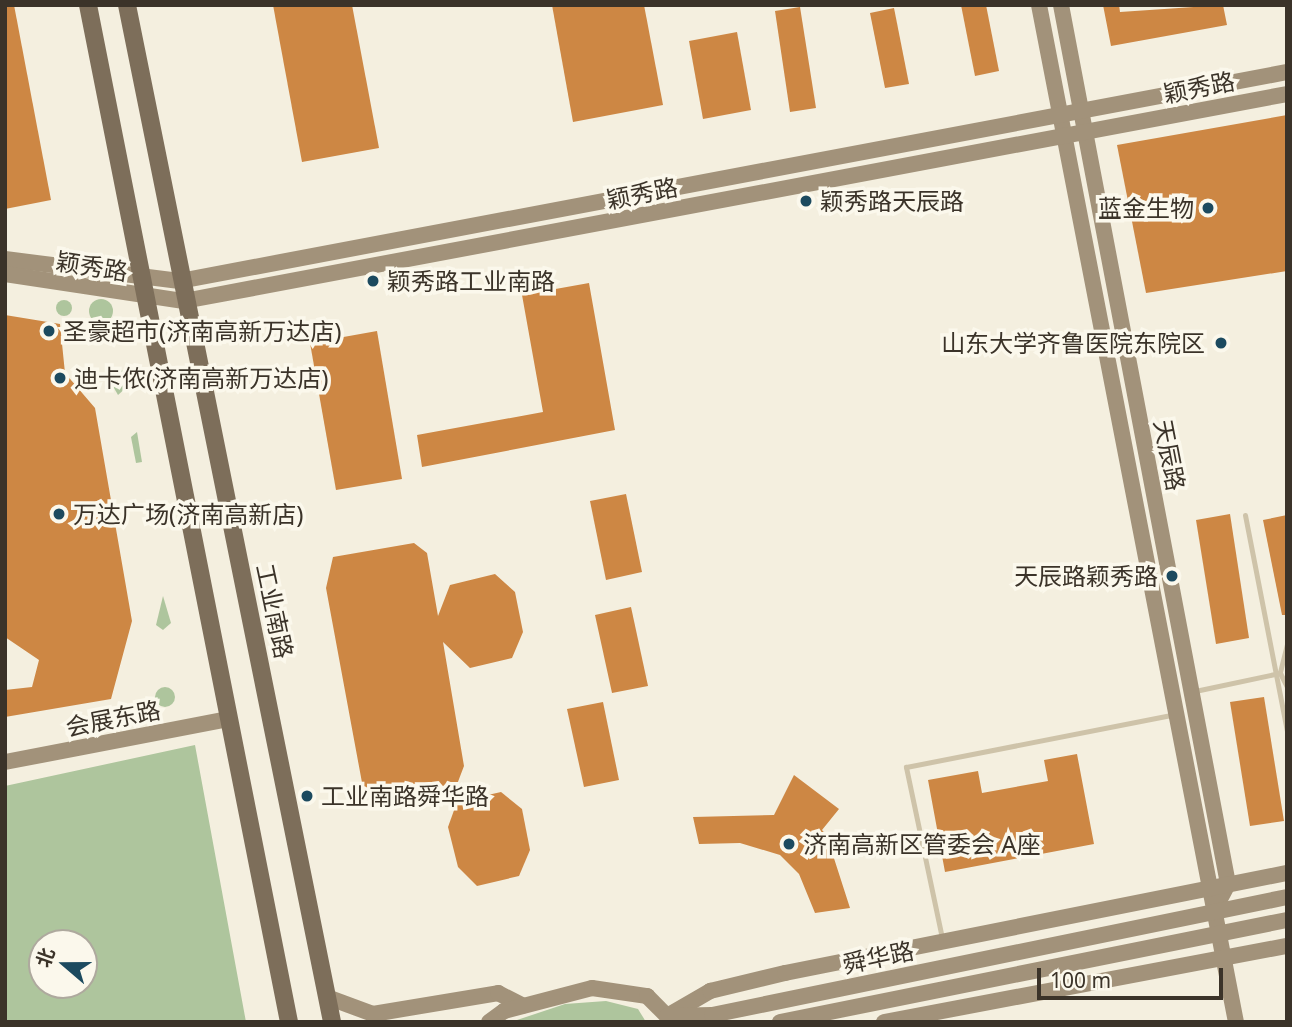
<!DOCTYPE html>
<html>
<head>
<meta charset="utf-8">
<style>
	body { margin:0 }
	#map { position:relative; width:1292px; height:1027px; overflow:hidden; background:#f4efdf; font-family:"Noto Sans","Noto Sans SC",sans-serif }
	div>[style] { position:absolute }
	.green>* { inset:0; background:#aec59d }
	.round { border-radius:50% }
	.building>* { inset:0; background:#cd8744 }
	.lane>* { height:5px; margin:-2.5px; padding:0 2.5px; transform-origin:2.5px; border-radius:2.5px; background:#cec3a9 }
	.secondary>* { height:16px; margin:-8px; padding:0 8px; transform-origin:8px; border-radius:8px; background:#a2927a }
	.primary>* { height:18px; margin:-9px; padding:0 9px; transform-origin:9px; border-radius:9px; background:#7d6e5a }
	.dots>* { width:19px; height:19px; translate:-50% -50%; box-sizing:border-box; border:4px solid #fbf8ec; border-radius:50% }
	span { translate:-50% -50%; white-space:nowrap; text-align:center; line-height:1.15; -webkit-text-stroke:7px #fbf8ec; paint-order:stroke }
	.street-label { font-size:24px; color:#3b3329 }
	.poi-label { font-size:24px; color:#3b3329 }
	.left { translate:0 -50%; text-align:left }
	.right { translate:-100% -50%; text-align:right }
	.frame { position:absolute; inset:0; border:7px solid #3b3329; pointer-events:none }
	.north { position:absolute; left:28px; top:929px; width:70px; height:70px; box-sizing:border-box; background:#fbf8ec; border:2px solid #aea99e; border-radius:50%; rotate:290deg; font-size:19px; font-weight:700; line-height:28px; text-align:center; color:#3b3329 }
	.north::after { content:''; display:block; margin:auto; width:24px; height:32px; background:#1c4a5f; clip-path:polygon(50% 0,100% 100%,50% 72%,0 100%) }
	.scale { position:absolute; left:1037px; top:968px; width:186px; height:32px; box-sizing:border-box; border:4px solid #3b3329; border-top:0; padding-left:9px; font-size:21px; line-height:24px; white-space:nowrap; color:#3b3329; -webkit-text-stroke:5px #fbf8ec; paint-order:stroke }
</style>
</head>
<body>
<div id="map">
	<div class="green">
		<i class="round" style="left:89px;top:299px;width:24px;height:24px"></i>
		<i class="round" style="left:56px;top:300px;width:16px;height:16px"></i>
		<i style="clip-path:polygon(112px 368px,124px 371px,128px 386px,118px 395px,106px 374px)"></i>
		<i style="clip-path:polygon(137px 432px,142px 462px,136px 463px,131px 437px)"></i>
		<i style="clip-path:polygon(163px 596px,171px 623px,163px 630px,156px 625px)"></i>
		<i class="round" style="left:155px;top:687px;width:20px;height:20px"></i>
		<i style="clip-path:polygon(evenodd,195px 745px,246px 1022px,5px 1022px,5px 786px,195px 745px,84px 943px,84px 985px,42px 985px,42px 943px,84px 943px)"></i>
		<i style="clip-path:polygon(606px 1001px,638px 1009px,646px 1022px,511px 1022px,565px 1004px)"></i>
	</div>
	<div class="building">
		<i style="clip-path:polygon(5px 5px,14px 5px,51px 200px,5px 209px)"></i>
		<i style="clip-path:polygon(273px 5px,352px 5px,379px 148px,302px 162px)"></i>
		<i style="clip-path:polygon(552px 5px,644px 5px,663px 105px,573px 122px)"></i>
		<i style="clip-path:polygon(961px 5px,986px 5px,999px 71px,975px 76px)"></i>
		<i style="clip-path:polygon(1103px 5px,1119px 5px,1120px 12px,1223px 5px,1227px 25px,1111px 46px)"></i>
		<i style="clip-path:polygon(800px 7px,816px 108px,790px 112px,775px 11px)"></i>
		<i style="clip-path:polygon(894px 8px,909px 84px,885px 88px,870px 13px)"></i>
		<i style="clip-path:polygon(737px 32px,751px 110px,703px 119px,689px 41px)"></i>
		<i style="clip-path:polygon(1287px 115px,1287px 271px,1146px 293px,1117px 145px)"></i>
		<i style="clip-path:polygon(589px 283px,615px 430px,422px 467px,417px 435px,543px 412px,522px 295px)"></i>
		<i style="clip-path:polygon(5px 315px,60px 324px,65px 373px,95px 408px,132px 621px,111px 699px,5px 717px,5px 690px,32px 687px,39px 660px,5px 637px)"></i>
		<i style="clip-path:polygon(377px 331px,402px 479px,336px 490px,310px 343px)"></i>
		<i style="clip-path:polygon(626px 494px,642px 572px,606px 580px,590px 501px)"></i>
		<i style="clip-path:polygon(1230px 514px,1249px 638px,1216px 644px,1196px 520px)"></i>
		<i style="clip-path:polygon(1287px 515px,1287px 615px,1282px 615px,1263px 520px)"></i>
		<i style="clip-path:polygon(414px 543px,427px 553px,438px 616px,450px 585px,495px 574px,515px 592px,523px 632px,512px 658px,470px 668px,443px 642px,464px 766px,456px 787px,383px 806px,363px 788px,326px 588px,333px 557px)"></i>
		<i style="clip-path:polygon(631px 607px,648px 686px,612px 693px,595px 615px)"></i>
		<i style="clip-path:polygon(1264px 697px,1284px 821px,1250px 826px,1230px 702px)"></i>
		<i style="clip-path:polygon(603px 702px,619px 780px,584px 787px,567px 709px)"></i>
		<i style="clip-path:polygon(1077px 754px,1094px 844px,945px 872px,928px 780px,978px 771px,982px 793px,1048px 781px,1044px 760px)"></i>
		<i style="clip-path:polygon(794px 775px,839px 809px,822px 830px,835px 845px,831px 849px,850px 908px,815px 913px,799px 874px,780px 855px,740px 843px,699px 844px,693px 817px,774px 815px)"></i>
		<i style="clip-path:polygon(501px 792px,522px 809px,530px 850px,519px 876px,477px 886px,458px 867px,448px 827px,457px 802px)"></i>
	</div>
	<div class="lane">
		<i style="left:1245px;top:515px;width:221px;rotate:79deg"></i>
		<i style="left:1287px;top:644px;width:30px;rotate:104deg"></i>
		<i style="left:1280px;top:673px;width:16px;rotate:63deg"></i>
		<i style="left:1195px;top:691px;width:87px;rotate:-12deg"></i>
		<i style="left:942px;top:938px;width:175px;rotate:-101.9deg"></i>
		<i style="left:906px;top:767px;width:274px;rotate:-11.1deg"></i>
	</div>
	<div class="secondary">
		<i style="left:1039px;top:5px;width:1036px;rotate:79.04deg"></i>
		<i style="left:1061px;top:5px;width:895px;rotate:79.24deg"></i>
		<i style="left:1228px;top:884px;width:30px;rotate:118deg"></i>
		<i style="left:5px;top:259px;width:176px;rotate:7.2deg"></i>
		<i style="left:180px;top:281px;width:1127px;rotate:-10.69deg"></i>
		<i style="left:5px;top:274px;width:181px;rotate:8.6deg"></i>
		<i style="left:184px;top:301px;width:1122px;rotate:-10.63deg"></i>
		<i style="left:5px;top:762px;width:228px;rotate:-10.9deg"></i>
		<i style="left:327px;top:997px;width:49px;rotate:20.3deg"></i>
		<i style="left:373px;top:1014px;width:127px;rotate:-9.5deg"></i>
		<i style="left:498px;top:993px;width:28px;rotate:27deg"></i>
		<i style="left:669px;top:1015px;width:48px;rotate:-30.3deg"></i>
		<i style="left:710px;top:991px;width:77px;rotate:-13.5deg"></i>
		<i style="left:785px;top:973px;width:512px;rotate:-11.27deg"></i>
		<i style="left:489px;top:1022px;width:19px;rotate:-36deg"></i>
		<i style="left:504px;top:1011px;width:91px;rotate:-14.6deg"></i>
		<i style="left:592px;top:988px;width:56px;rotate:8.3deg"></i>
		<i style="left:647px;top:996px;width:28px;rotate:45deg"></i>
		<i style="left:667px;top:1016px;width:45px;rotate:-1.3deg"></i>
		<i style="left:712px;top:1015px;width:587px;rotate:-11.6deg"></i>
		<i style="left:780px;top:1022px;width:517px;rotate:-11.38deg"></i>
		<i style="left:884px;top:1022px;width:410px;rotate:-10.7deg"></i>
	</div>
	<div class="primary">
		<i style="left:88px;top:5px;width:1037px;rotate:78.82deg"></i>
		<i style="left:127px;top:5px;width:1037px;rotate:78.6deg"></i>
	</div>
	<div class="dots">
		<i style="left:806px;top:201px;background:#1c4a5f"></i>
		<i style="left:1208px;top:208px;background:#1c4a5f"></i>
		<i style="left:373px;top:281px;background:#1c4a5f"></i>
		<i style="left:49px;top:331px;background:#1c4a5f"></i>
		<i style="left:1221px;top:343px;background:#1c4a5f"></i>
		<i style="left:60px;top:378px;background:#1c4a5f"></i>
		<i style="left:59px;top:514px;background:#1c4a5f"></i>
		<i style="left:1172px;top:576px;background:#1c4a5f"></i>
		<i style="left:307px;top:796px;background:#1c4a5f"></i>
		<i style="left:789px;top:844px;background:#1c4a5f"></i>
	</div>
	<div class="street-label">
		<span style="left:1199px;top:87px;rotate:-11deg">颖秀路</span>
		<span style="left:642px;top:193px;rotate:-11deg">颖秀路</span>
		<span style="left:92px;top:266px;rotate:9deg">颖秀路</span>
		<span style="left:1170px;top:455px;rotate:79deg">天辰路</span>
		<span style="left:275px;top:611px;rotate:78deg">工业南路</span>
		<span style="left:113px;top:718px;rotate:-11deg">会展东路</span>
		<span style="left:878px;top:957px;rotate:-12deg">舜华路</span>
	</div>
	<div class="poi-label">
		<span class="left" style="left:820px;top:201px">颖秀路天辰路</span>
		<span class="right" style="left:1194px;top:208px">蓝金生物</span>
		<span class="left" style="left:387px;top:281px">颖秀路工业南路</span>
		<span class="left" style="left:63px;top:331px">圣豪超市(济南高新万达店)</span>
		<span class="right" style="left:1205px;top:343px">山东大学齐鲁医院东院区</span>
		<span class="left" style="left:74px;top:378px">迪卡侬(济南高新万达店)</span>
		<span class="left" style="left:73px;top:514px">万达广场(济南高新店)</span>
		<span class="right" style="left:1158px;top:576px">天辰路颖秀路</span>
		<span class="left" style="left:321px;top:796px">工业南路舜华路</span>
		<span class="left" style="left:803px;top:844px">济南高新区管委会 A座</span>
	</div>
	<div class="frame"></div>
	<div class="north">北</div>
	<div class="scale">100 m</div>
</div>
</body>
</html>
